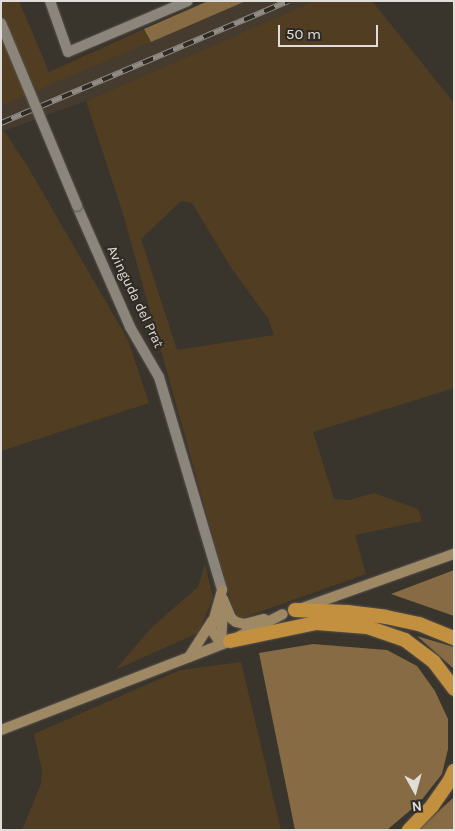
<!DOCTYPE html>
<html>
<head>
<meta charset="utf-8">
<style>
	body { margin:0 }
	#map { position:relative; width:455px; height:831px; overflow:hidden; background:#39342c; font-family:Karla,sans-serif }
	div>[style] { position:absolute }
	.built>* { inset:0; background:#453c2f }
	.green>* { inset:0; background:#513e22 }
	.forest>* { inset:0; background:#866b44 }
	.roads { filter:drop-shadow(0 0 1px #56514c) drop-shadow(0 0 1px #56514c) }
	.minor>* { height:10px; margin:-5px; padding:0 5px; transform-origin:5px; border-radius:5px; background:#8b857c }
	.secondary>* { height:10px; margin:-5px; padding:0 5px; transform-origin:5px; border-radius:5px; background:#9f8965 }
	.trunk>* { height:14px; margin:-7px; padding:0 7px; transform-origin:7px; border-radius:7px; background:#c2903e }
	.rail>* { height:5.5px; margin-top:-2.75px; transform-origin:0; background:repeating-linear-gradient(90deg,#2f2a23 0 11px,#908b85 0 22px); box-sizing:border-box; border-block:1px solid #908b85 }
	.bridges { filter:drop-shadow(0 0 1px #56514c) drop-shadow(0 0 1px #56514c) }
	.minor-bridge>* { height:10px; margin:-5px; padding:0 5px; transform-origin:5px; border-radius:5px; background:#8b857c }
	span { translate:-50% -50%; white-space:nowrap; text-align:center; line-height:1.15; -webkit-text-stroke:4px #2f2a23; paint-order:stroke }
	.street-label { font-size:14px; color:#e1ddd9 }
	.frame { position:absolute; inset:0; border:2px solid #e1ddd9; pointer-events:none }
	.north { position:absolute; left:390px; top:766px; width:50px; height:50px; -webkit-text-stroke:4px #2f2a23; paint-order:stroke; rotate:173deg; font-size:14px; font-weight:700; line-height:20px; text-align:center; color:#e1ddd9 }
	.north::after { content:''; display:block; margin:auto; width:18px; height:22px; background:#e1ddd9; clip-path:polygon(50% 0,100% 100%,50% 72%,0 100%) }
	.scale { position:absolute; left:278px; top:25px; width:100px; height:22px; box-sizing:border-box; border:2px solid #e1ddd9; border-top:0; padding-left:6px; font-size:15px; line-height:18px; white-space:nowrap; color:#e1ddd9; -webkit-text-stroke:4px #2f2a23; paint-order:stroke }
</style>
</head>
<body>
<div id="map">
	<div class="built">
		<i style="clip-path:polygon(246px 1px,314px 1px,86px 101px,1px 132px,1px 106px)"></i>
	</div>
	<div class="green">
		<i style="clip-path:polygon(1px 1px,19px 1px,49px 72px,144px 29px,151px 42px,1px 106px)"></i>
		<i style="clip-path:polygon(evenodd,314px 1px,372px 1px,454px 103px,454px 388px,313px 432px,334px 499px,349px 500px,374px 493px,418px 509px,422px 521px,355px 535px,366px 574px,239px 619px,232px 605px,123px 214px,86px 101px,314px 1px,181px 201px,192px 203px,232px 269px,268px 318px,274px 335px,177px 350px,141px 239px,181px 201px)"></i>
		<i style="clip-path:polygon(4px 131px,28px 167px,128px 340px,149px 403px,1px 451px,1px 132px)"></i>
		<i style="clip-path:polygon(205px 564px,213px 598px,198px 633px,115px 670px,152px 627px,198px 587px)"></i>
		<i style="clip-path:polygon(241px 662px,281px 830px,22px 830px,41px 784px,42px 771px,34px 734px,180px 670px)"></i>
	</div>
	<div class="forest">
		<i style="clip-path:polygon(208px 1px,246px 1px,151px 42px,144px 29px)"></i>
		<i style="clip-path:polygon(454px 570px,454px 616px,391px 594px)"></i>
		<i style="clip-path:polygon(417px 636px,454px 647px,454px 669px)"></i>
		<i style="clip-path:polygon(313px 644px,387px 650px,417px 666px,435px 691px,448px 719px,448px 749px,442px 774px,420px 802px,387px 830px,295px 830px,259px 653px)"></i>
		<i style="clip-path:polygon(454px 797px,454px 830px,418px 830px)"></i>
	</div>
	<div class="roads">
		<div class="minor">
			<i style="left:50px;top:1px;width:54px;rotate:70.6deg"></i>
			<i style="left:68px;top:52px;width:130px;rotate:-23deg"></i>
			<i style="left:77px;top:206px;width:132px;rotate:66.3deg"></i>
			<i style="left:130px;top:327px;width:58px;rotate:59.9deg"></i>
			<i style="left:159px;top:377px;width:222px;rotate:73.5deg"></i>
		</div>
		<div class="secondary">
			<i style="left:223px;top:599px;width:21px;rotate:67deg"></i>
			<i style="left:231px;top:618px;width:6px;rotate:39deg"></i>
			<i style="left:236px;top:622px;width:8px;rotate:14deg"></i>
			<i style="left:244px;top:624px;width:21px;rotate:-14deg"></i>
			<i style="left:302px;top:608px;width:161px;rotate:-19.6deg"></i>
			<i style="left:221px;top:644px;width:18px;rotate:-124deg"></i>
			<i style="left:211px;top:629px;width:41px;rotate:-74.2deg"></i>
			<i style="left:221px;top:644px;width:39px;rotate:-87deg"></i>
			<i style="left:189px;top:657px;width:43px;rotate:-57.4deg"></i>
			<i style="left:1px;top:730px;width:246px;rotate:-21.2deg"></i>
			<i style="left:230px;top:641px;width:59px;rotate:-27deg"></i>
		</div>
		<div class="trunk">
			<i style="left:295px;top:610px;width:52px;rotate:2.2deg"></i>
			<i style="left:347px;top:612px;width:39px;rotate:7deg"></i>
			<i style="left:386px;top:617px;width:34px;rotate:12deg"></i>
			<i style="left:419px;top:624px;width:38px;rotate:22deg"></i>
			<i style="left:317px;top:623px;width:50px;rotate:4.6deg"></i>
			<i style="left:367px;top:627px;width:40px;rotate:18.9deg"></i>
			<i style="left:405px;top:640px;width:36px;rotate:37deg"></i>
			<i style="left:434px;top:662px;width:34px;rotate:53deg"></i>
			<i style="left:230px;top:641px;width:98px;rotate:-11.8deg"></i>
			<i style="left:409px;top:830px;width:33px;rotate:-46deg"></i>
			<i style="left:432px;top:806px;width:32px;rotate:-55deg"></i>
			<i style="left:450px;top:780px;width:10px;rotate:-66deg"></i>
		</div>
	</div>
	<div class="rail">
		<i style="left:1px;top:123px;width:312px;rotate:-23deg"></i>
	</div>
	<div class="bridges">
		<div class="minor-bridge">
			<i style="left:1px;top:23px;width:198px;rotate:67.4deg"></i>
		</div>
	</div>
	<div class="street-label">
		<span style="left:135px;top:297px;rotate:64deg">Avinguda del Prat</span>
	</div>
	<div class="frame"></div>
	<div class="north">N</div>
	<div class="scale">50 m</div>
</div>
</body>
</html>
